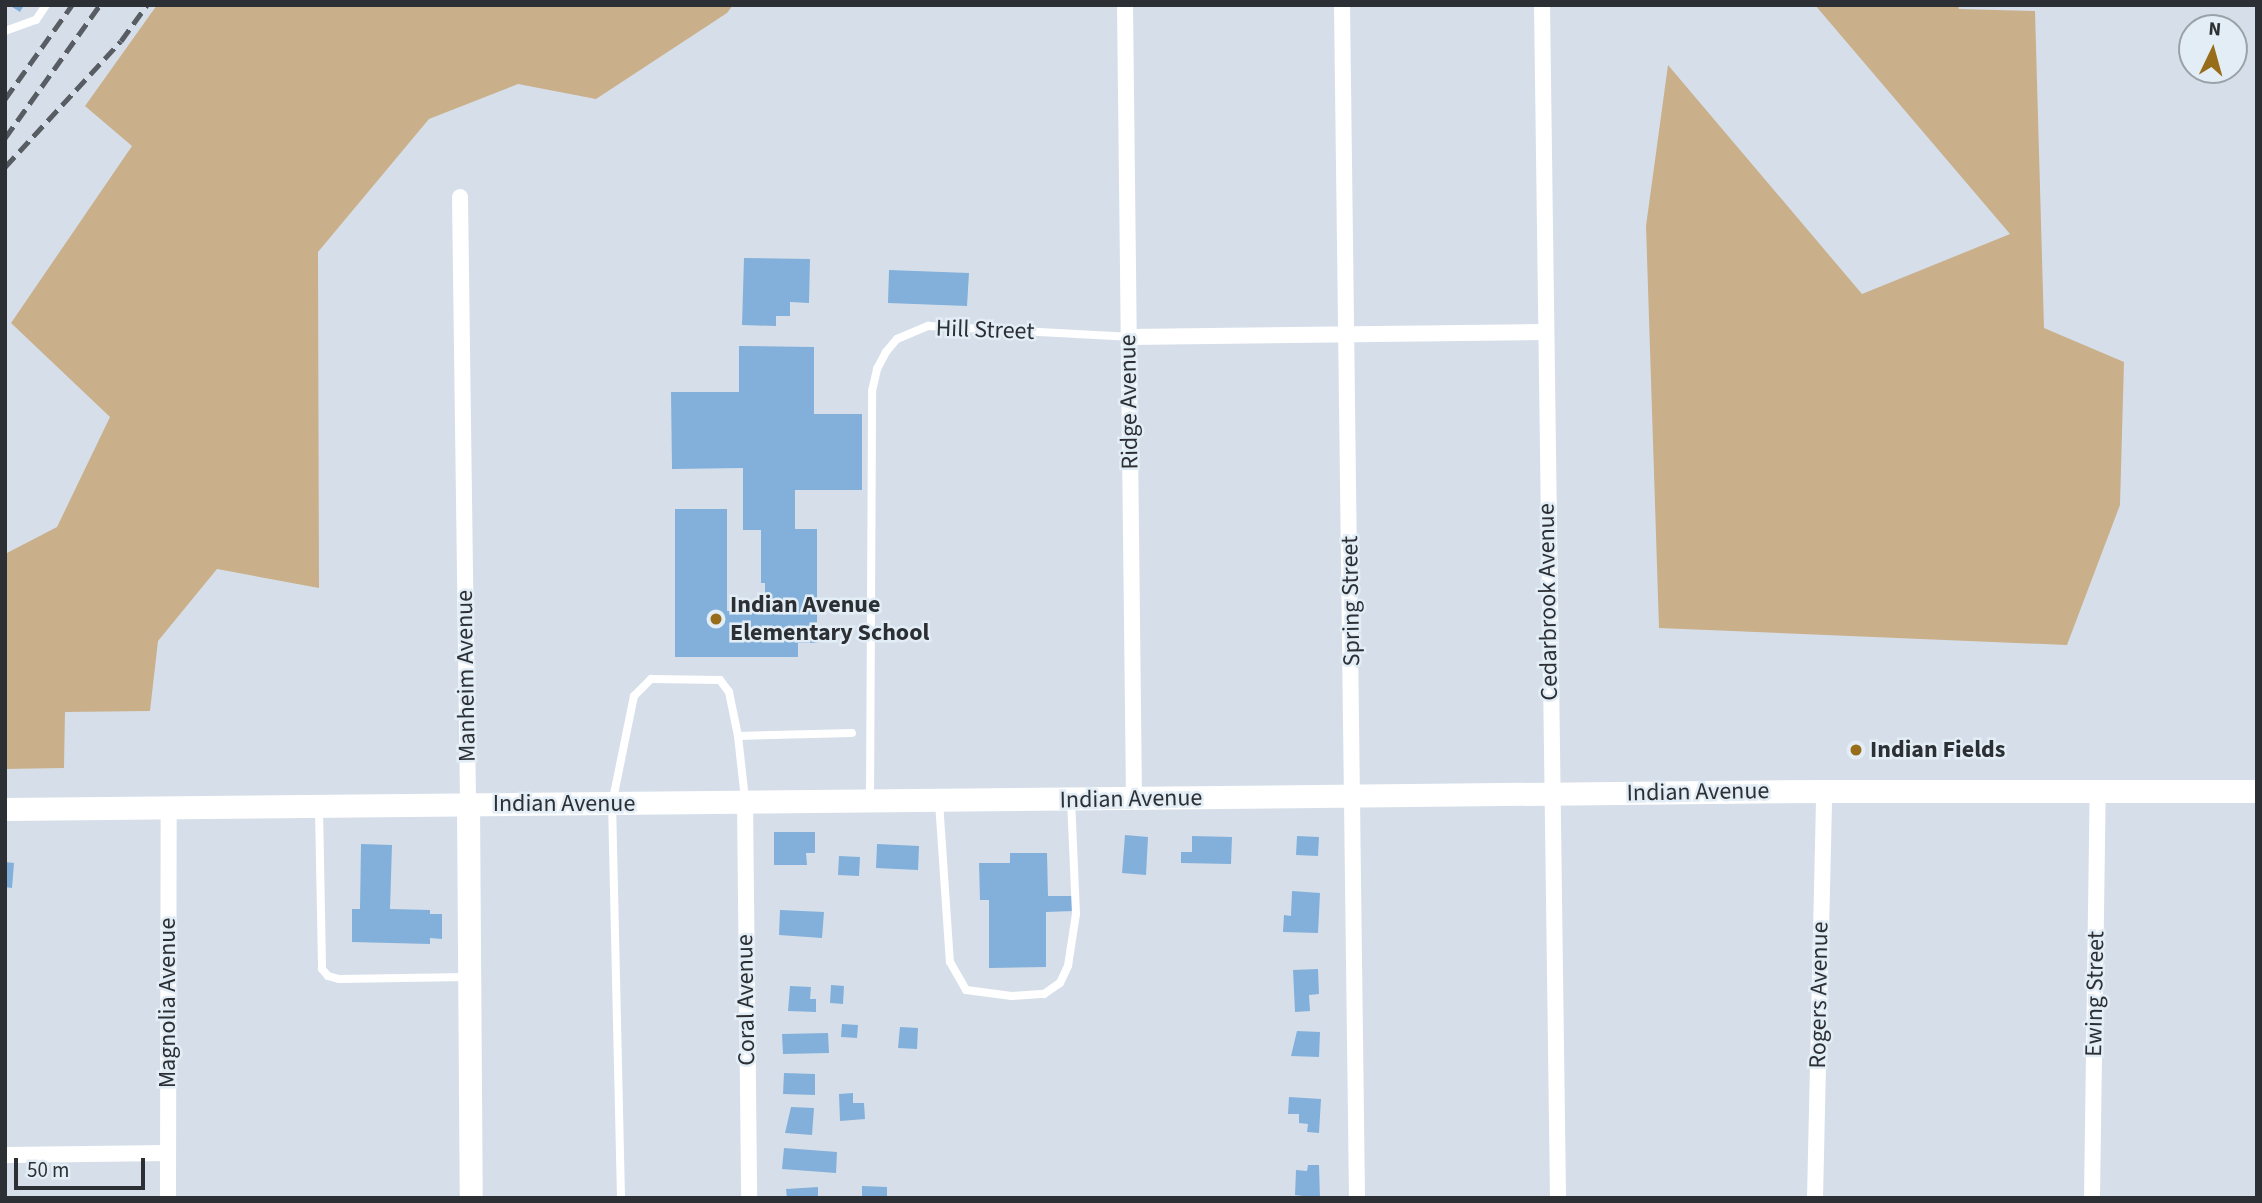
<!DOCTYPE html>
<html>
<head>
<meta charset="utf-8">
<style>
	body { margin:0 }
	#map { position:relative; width:2262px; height:1203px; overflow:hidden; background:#d6dfe9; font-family:"Source Sans 3",sans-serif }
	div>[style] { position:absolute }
	.green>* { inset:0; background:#c9b08b }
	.building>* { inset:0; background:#82b0da }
	.lane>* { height:8px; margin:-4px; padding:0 4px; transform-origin:4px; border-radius:4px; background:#fff }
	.street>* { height:16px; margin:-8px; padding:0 8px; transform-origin:8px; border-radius:8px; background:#fff }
	.secondary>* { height:23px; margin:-11.5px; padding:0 11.5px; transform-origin:11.5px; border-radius:11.5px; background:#fff }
	.rail>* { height:5px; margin-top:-2.5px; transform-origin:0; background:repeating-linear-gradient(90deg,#585d63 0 14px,transparent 0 21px) }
	.dots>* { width:19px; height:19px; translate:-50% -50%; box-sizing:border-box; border:4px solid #e3edf6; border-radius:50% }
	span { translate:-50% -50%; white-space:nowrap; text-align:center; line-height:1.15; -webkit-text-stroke:5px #e3edf6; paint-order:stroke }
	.street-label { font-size:24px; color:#2c3034 }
	.poi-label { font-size:24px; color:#2c3034; font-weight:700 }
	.left { translate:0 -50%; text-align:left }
	.frame { position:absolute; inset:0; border:7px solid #2c3034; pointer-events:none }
	.north { position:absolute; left:2178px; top:14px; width:70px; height:70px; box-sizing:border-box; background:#e3edf6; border:2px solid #9aa1a8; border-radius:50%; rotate:5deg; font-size:19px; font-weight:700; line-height:28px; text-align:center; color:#2c3034 }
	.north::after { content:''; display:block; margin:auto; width:24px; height:32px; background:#986d1a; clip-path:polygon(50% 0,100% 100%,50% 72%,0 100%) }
	.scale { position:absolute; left:14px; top:1158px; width:131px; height:32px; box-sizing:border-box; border:4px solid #2c3034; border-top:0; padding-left:9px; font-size:21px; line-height:24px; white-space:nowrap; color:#2c3034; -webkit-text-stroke:5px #e3edf6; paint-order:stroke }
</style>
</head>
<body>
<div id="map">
	<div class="green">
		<i style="clip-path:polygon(157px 5px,733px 5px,727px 13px,596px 99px,518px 84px,429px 119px,318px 252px,319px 588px,217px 569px,158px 641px,150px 711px,65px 712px,64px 768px,5px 769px,5px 554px,57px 527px,110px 417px,11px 323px,132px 146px,85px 106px)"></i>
		<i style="clip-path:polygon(1815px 5px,1958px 5px,1959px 9px,2035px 11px,2044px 328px,2124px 362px,2120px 505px,2067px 645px,1659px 628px,1646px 226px,1668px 65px,1862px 294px,2010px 234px)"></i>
	</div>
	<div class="building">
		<i style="clip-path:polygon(9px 5px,24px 5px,20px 12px)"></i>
		<i style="clip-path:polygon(744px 258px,810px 259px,809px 303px,790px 302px,790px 316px,776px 316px,776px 326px,742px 325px)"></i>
		<i style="clip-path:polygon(889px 270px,969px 273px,967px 306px,888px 303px)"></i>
		<i style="clip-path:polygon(739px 346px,814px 347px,814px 414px,862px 414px,862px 490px,795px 490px,795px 529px,817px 529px,817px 643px,798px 643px,798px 657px,675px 657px,675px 509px,727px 509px,727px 611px,765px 611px,765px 583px,761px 583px,761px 530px,743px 530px,743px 468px,672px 469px,671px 392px,739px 392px)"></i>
		<i style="clip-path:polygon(774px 832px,815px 832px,815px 853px,806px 853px,807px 865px,774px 865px)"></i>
		<i style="clip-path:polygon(1125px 835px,1148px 837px,1146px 875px,1122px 873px)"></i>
		<i style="clip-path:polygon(1192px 836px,1232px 837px,1231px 864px,1181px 863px,1181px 852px,1192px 852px)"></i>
		<i style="clip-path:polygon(1297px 836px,1319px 837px,1318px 856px,1296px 855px)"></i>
		<i style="clip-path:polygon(361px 844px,392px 845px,390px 909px,430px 910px,430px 914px,442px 914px,442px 939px,430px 938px,430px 944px,352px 942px,352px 909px,360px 909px)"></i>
		<i style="clip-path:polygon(877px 844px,919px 846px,918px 870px,876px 868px)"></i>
		<i style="clip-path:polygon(1010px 853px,1047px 853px,1048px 896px,1074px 896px,1074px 911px,1046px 912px,1046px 967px,989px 968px,989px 900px,980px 900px,979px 863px,1010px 863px)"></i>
		<i style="clip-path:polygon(839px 856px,860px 857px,859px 876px,838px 875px)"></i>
		<i style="clip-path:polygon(5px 862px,14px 863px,12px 888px,5px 887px)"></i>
		<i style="clip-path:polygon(1292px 891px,1320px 893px,1318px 933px,1283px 932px,1284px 915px,1291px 916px)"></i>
		<i style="clip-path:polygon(780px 910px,824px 912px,822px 938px,779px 935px)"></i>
		<i style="clip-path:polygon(1318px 969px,1319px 994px,1309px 995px,1310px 1011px,1295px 1012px,1293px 970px)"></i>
		<i style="clip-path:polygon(831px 985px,844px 986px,843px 1004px,830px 1003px)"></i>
		<i style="clip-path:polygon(790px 986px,811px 987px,810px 999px,816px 999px,816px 1012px,788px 1011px)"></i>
		<i style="clip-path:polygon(842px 1024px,858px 1025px,857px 1038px,841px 1037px)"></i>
		<i style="clip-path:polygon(900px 1027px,918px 1028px,917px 1049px,898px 1048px)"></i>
		<i style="clip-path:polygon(1297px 1031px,1320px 1032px,1319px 1057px,1291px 1056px)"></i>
		<i style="clip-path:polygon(828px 1033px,829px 1053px,783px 1054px,782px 1034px)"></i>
		<i style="clip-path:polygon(784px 1073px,815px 1074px,815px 1095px,783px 1094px)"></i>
		<i style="clip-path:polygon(853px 1093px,853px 1103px,864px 1103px,865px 1119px,840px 1121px,839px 1094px)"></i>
		<i style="clip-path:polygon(1289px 1097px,1321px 1099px,1319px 1133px,1307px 1132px,1308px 1124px,1299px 1123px,1299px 1114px,1288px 1114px)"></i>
		<i style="clip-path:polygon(791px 1107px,814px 1108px,812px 1135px,785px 1133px)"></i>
		<i style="clip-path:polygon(784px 1148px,837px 1152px,836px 1173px,782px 1169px)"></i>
		<i style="clip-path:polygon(1308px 1165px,1319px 1165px,1320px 1198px,1295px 1195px,1296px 1170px,1307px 1171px)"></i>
		<i style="clip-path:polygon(862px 1186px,887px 1187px,887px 1198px,862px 1198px)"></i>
		<i style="clip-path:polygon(818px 1187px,818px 1198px,787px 1198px,786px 1189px)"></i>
	</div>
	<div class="lane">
		<i style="left:5px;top:31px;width:33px;rotate:-20deg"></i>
		<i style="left:36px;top:20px;width:18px;rotate:-56deg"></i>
		<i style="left:738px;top:736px;width:114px;rotate:-1.5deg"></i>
		<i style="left:870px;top:799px;width:408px;rotate:-89.7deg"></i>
		<i style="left:872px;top:391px;width:23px;rotate:-77deg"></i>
		<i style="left:877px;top:369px;width:19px;rotate:-62deg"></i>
		<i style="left:886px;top:352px;width:17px;rotate:-50deg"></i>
		<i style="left:897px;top:339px;width:34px;rotate:-23deg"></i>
		<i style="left:928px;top:326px;width:200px;rotate:3.1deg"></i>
		<i style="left:939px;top:802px;width:160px;rotate:86.1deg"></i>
		<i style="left:950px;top:962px;width:32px;rotate:60deg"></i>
		<i style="left:966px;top:990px;width:46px;rotate:7.4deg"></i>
		<i style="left:1012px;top:996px;width:32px;rotate:-4deg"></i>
		<i style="left:1044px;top:994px;width:19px;rotate:-35deg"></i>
		<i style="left:1060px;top:983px;width:19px;rotate:-65deg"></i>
		<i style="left:1068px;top:966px;width:53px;rotate:-81.3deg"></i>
		<i style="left:1076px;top:914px;width:114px;rotate:-92.5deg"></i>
		<i style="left:319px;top:809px;width:160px;rotate:88.9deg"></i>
		<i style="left:322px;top:969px;width:9px;rotate:49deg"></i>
		<i style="left:328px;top:976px;width:11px;rotate:15deg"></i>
		<i style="left:339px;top:979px;width:128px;rotate:-0.9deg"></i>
		<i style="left:621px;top:1198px;width:394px;rotate:-91.3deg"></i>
		<i style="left:612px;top:804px;width:110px;rotate:-78.5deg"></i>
		<i style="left:634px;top:696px;width:24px;rotate:-45deg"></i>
		<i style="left:651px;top:679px;width:69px;rotate:0.8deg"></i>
		<i style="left:720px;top:680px;width:15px;rotate:53deg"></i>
		<i style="left:729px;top:692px;width:45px;rotate:78.4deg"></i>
		<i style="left:738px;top:736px;width:63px;rotate:83.7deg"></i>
	</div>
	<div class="street">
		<i style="left:1125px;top:5px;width:794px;rotate:89.35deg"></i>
		<i style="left:1342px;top:5px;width:1193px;rotate:89.28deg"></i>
		<i style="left:1542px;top:5px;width:1193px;rotate:89.23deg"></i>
		<i style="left:460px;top:197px;width:607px;rotate:89.24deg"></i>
		<i style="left:1128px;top:337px;width:417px;rotate:-0.7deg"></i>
		<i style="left:745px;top:801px;width:397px;rotate:89.4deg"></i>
		<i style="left:5px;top:1155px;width:163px;rotate:-0.7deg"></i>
		<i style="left:168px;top:1198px;width:390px;rotate:-89.9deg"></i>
		<i style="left:1815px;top:1198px;width:407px;rotate:-88.7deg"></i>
		<i style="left:2092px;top:1198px;width:408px;rotate:-89.2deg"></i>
	</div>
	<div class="secondary">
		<i style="left:468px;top:804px;width:394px;rotate:89.6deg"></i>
		<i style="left:5px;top:809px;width:1819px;rotate:-0.57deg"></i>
		<i style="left:1824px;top:791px;width:433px"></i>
	</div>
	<div class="rail">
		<i style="left:5px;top:99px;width:115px;rotate:-54.5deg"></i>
		<i style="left:5px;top:138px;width:163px;rotate:-54.5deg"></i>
		<i style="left:5px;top:167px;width:171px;rotate:-47.4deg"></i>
		<i style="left:121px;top:41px;width:44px;rotate:-54.2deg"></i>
	</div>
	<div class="dots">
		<i style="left:716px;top:619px;background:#986d1a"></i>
		<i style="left:1856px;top:750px;background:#986d1a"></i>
	</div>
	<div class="street-label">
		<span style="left:985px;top:330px;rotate:2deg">Hill Street</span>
		<span style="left:1129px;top:402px;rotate:-91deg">Ridge Avenue</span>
		<span style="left:1351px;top:601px;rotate:-91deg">Spring Street</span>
		<span style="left:1548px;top:602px;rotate:-91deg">Cedarbrook Avenue</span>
		<span style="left:466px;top:676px;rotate:-91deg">Manheim Avenue</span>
		<span style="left:1698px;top:792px;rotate:-1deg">Indian Avenue</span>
		<span style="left:1131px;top:799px;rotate:-1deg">Indian Avenue</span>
		<span style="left:564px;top:804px">Indian Avenue</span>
		<span style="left:2095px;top:994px;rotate:-89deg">Ewing Street</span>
		<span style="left:1819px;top:995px;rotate:-89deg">Rogers Avenue</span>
		<span style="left:746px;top:1000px;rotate:-91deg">Coral Avenue</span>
		<span style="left:168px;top:1003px;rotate:-90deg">Magnolia Avenue</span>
	</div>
	<div class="poi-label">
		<span class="left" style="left:730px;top:619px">Indian Avenue<br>Elementary School</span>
		<span class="left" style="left:1870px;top:750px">Indian Fields</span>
	</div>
	<div class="frame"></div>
	<div class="north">N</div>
	<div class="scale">50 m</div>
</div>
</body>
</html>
